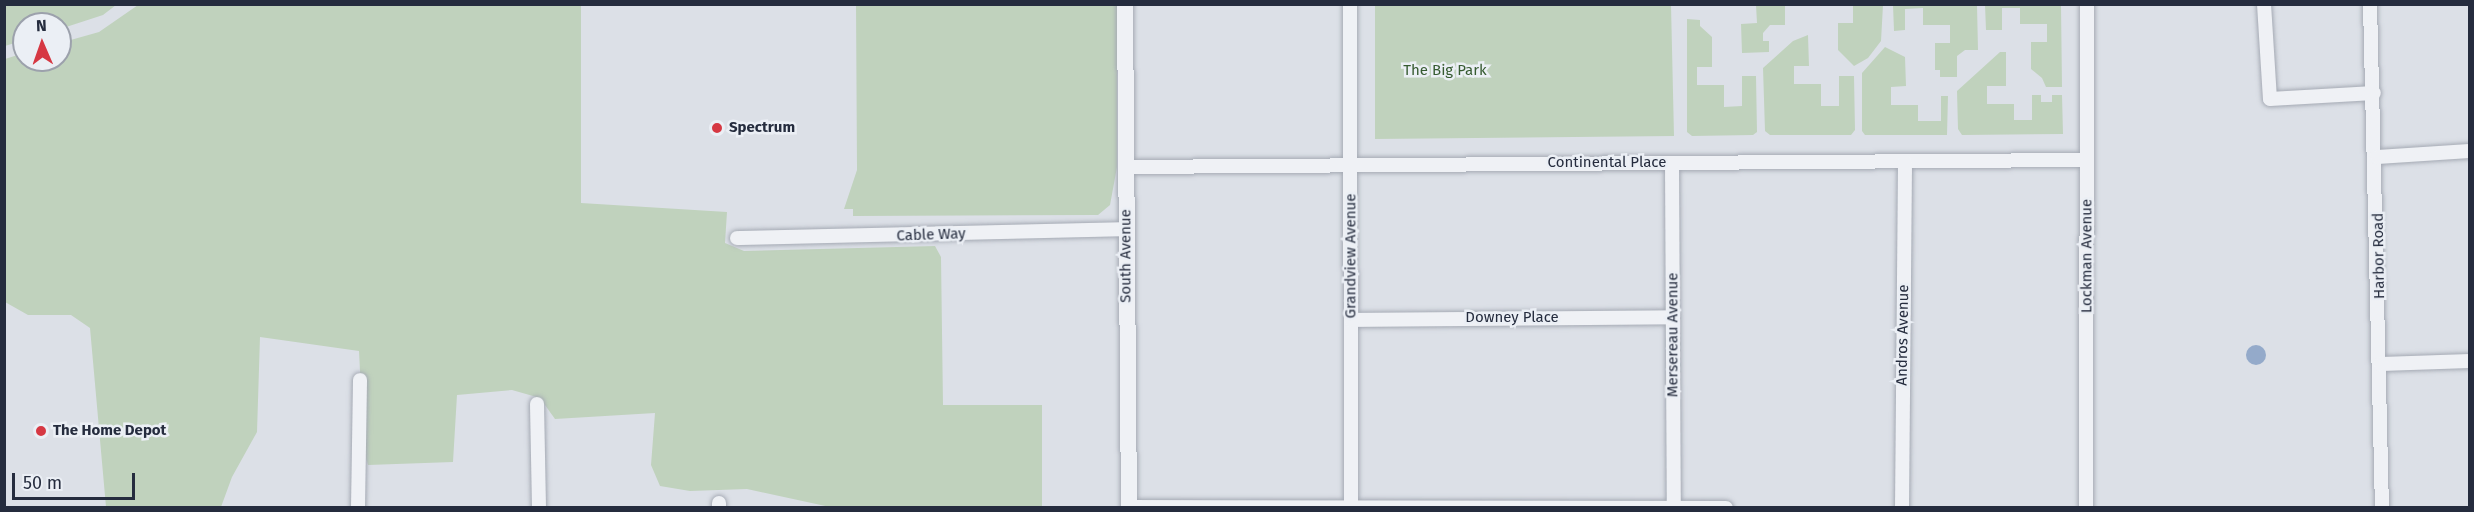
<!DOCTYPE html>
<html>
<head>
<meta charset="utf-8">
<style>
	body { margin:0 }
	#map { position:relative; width:2474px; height:512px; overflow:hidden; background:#dce0e7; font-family:"Fira Sans",sans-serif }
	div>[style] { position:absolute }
	.green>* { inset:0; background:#c0d2bd }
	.water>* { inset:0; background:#94aaca }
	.round { border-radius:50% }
	.roads { filter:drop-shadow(0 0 2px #a5aab4) drop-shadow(0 0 2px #a5aab4) }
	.minor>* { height:14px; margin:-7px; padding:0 7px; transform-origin:7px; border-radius:7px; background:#eff1f5 }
	.tertiary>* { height:16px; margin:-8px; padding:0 8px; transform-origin:8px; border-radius:8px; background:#eff1f5 }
	.dots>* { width:16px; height:16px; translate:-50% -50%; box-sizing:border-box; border:3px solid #ebeff5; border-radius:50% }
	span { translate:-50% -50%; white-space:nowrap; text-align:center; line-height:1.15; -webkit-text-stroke:5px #ebeff5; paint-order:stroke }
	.park-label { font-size:15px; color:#365b31 }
	.poi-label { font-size:15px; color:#252c3e; font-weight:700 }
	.left { translate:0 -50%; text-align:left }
	.street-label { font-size:15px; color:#252c3e }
	.frame { position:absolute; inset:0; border:6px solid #252c3e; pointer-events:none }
	.north { position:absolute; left:12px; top:12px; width:60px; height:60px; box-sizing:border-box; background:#ebeff5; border:2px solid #9ca1ac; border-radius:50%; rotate:358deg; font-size:16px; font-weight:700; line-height:24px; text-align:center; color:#252c3e }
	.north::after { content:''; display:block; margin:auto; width:21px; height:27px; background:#d63843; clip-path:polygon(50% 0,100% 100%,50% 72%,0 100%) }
	.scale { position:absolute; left:12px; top:473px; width:123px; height:27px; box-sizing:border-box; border:3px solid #252c3e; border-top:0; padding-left:8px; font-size:18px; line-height:21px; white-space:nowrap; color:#252c3e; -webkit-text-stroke:4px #ebeff5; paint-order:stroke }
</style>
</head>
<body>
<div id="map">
	<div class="green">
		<i style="clip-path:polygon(5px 4px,116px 4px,116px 5px,103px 15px,60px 29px,60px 24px,24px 24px,24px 40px,5px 46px)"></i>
		<i style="clip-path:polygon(138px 5px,581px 5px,581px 203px,727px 212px,725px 243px,744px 251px,935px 246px,941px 257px,943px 405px,1042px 405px,1042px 507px,830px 507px,747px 489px,690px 491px,660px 486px,651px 465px,655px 413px,555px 419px,540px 398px,512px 390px,457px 395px,453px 462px,368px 465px,364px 452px,359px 351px,260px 337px,257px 432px,232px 477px,221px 507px,106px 507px,90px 328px,71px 315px,28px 315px,5px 302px,5px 59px,24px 53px,24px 60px,60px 60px,60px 43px,99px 32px)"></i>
		<i style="clip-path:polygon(856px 5px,1117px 5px,1117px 167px,1110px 205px,1098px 215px,853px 216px,853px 209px,844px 209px,857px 170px)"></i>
		<i style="clip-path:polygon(1375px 5px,1671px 5px,1674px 136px,1375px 139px)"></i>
		<i style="clip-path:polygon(1730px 5px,1785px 5px,1785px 25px,1770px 25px,1763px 33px,1763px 41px,1769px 41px,1769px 52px,1742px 53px,1741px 24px,1757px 23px,1756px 5px)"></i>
		<i style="clip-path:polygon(1853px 5px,1883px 5px,1881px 41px,1868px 58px,1854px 66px,1838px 50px,1838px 23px,1853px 23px)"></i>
		<i style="clip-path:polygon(1893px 5px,1977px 5px,1978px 50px,1965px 50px,1957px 56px,1957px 77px,1940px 77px,1940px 70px,1935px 70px,1935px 43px,1950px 43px,1950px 25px,1923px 25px,1923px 8px,1905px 9px,1905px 30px,1894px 31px)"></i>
		<i style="clip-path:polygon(1985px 5px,2061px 5px,2062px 87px,2046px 87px,2042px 78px,2031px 69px,2031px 42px,2047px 42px,2047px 24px,2020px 24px,2020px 8px,2002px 8px,2002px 30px,1986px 30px)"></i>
		<i style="clip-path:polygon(1687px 19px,1700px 20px,1700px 26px,1712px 37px,1712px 67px,1697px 67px,1697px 85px,1724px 85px,1724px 107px,1742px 106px,1742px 76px,1756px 76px,1757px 132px,1753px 135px,1692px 136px,1687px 132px)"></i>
		<i style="clip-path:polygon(1808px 35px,1809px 66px,1794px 66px,1794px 84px,1821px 84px,1821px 106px,1839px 106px,1839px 76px,1854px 76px,1855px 130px,1851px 135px,1770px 135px,1765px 131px,1763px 68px,1793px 41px)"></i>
		<i style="clip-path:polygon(1885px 47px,1905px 57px,1906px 86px,1891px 87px,1891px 105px,1918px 105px,1918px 121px,1941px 121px,1941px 96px,1948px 96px,1947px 135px,1865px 135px,1862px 131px,1862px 73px)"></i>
		<i style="clip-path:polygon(2000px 52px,2006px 52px,2006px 86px,1987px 86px,1987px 104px,2014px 104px,2014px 120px,2032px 120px,2032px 95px,2041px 95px,2041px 102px,2052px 102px,2052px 95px,2062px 95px,2063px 134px,1962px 135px,1958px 129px,1957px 91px)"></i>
	</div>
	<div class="water">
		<i class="round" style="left:2246px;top:345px;width:20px;height:20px"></i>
	</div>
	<div class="roads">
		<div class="minor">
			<i style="left:1350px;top:4px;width:504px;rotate:89.89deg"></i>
			<i style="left:2264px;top:4px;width:95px;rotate:86.4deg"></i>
			<i style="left:2270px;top:99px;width:104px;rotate:-3.3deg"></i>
			<i style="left:2370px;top:4px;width:504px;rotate:88.64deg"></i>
			<i style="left:2377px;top:157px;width:93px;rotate:-3.7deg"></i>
			<i style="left:1672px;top:163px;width:345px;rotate:89.7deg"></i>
			<i style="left:1126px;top:167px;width:961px;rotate:-0.42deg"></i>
			<i style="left:737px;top:238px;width:388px;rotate:-1.3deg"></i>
			<i style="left:1351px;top:320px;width:322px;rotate:-0.5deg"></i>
			<i style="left:2381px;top:364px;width:89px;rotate:-1.9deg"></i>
			<i style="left:537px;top:404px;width:104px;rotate:88.9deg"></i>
			<i style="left:1129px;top:507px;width:597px;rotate:0.1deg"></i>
			<i style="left:358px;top:508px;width:128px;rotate:-89.1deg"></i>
			<i style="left:719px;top:508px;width:5px;rotate:-90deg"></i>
			<i style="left:1902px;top:508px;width:346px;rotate:-89.5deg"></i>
			<i style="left:2086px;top:508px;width:504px;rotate:-89.89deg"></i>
		</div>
		<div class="tertiary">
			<i style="left:1125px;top:4px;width:504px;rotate:89.55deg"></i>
		</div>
	</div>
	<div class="dots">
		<i style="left:717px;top:128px;background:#d63843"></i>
		<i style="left:41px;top:431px;background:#d63843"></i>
	</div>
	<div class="park-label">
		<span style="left:1445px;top:71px">The Big Park</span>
	</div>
	<div class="poi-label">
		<span class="left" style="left:729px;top:128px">Spectrum</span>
		<span class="left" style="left:53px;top:431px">The Home Depot</span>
	</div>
	<div class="street-label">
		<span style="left:1607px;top:163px">Continental Place</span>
		<span style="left:931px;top:235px;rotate:-2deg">Cable Way</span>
		<span style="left:1126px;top:256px;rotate:-90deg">South Avenue</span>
		<span style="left:1351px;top:256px;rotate:-90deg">Grandview Avenue</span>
		<span style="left:2087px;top:256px;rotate:-90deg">Lockman Avenue</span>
		<span style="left:2379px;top:256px;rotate:-91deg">Harbor Road</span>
		<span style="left:1512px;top:318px">Downey Place</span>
		<span style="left:1673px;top:335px;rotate:-90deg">Mersereau Avenue</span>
		<span style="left:1903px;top:335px;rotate:-89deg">Andros Avenue</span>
	</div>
	<div class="frame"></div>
	<div class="north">N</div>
	<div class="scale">50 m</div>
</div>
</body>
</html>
